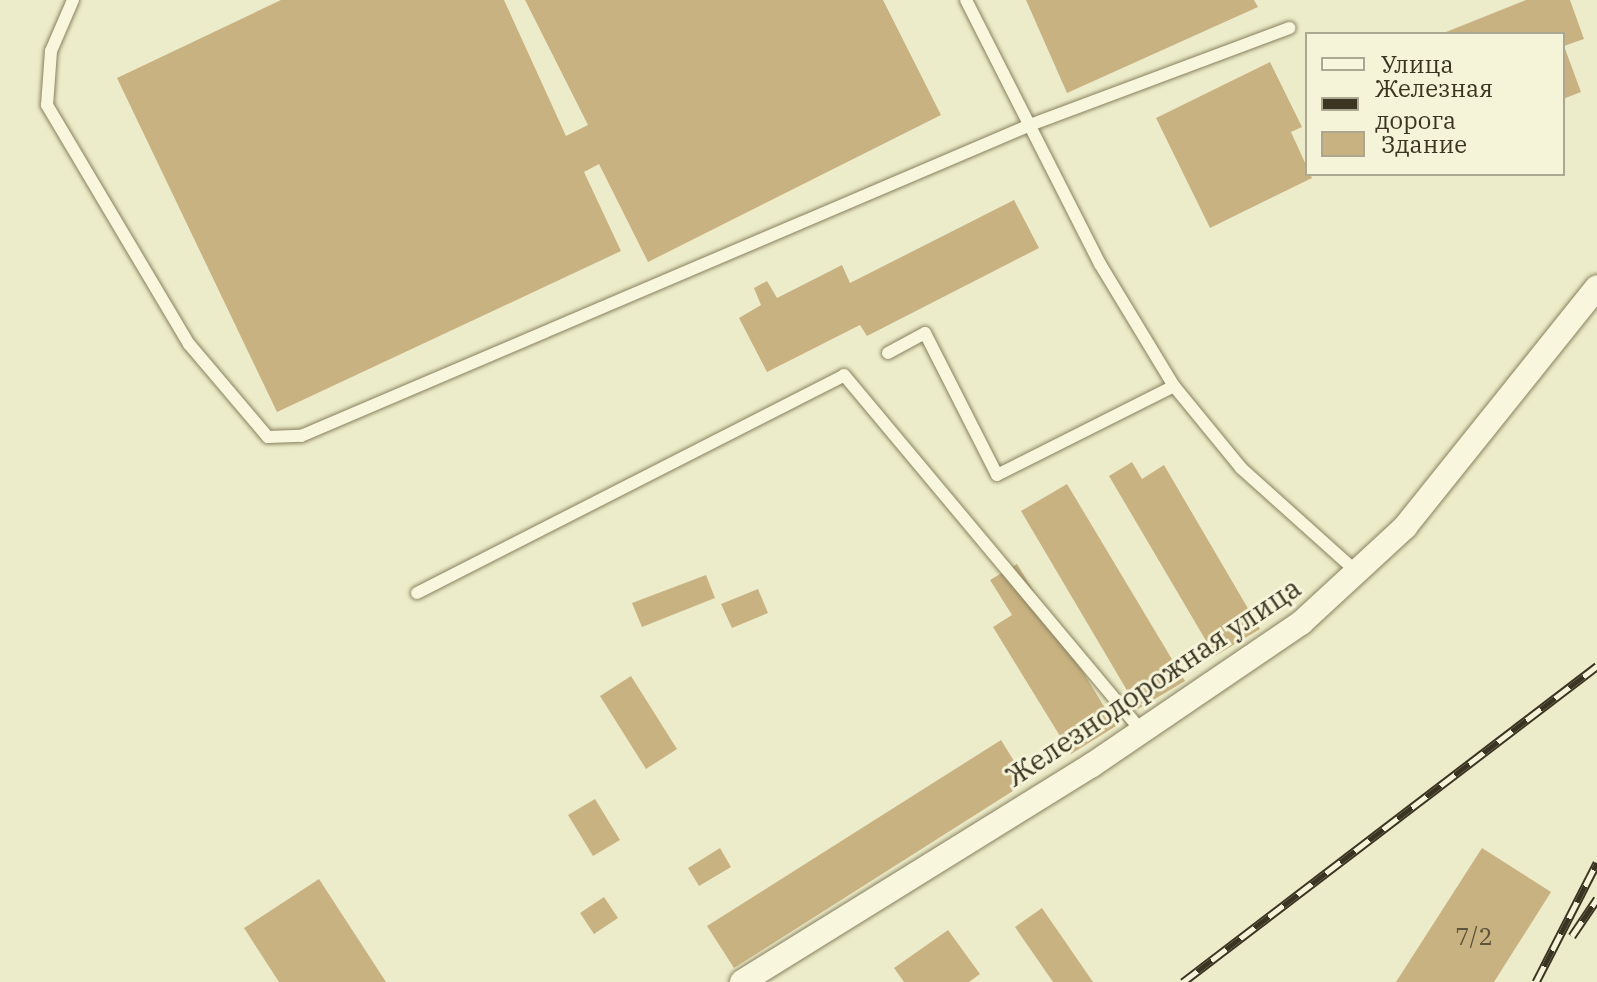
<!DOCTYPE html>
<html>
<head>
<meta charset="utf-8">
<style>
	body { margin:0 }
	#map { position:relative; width:1597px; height:982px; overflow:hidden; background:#edecca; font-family:"IBM Plex Serif",serif }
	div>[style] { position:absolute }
	.building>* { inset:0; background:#c9b282 }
	.roads { filter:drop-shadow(0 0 2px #89805f) drop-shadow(0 0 2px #89805f) }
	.service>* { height:12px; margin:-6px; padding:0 6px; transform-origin:6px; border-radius:6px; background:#f8f7dd }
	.minor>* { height:24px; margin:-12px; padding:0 12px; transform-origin:12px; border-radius:12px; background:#f8f7dd }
	.rail>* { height:9px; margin-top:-4.5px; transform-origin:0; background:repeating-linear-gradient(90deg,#f5f4d9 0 18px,#3b3422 0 36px); box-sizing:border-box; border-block:2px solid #3b3422 }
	span { translate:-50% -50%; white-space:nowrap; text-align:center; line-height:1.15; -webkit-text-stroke:6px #f5f4d9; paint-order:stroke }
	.number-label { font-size:24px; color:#5e543a }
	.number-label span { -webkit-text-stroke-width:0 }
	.street-label { font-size:28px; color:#3b3422 }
	.legend { position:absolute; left:1305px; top:32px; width:260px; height:144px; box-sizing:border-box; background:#f5f4d9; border:2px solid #aba790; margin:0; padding:10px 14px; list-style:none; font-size:24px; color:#3b3422 }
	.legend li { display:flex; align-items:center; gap:16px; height:40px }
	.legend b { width:40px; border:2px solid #aba790 }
</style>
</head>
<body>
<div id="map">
	<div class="building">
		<i style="clip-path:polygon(281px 0,504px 0,566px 136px,588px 125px,525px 0,883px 0,941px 115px,648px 262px,599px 164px,584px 172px,621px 251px,277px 412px,117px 78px)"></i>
		<i style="clip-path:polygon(1026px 0,1254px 0,1258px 7px,1067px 93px)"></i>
		<i style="clip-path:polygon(1526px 0,1570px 0,1584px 39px,1564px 46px,1581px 92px,1563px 99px,1563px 34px,1441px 34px)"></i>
		<i style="clip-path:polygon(1270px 62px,1302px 127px,1291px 132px,1312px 178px,1210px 228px,1156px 118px)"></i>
		<i style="clip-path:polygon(1014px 200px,1039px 248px,867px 336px,860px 325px,767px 372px,739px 318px,761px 305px,754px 288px,767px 281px,777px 298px,842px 265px,850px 283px)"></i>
		<i style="clip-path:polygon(1132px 462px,1142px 479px,1164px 465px,1260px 629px,1215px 656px,1109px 476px)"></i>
		<i style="clip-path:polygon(1067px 484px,1185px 681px,1138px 709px,1021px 511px)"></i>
		<i style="clip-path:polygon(1017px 564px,1116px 726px,1071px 754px,993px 627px,1012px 615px,990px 580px)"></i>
		<i style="clip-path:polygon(706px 575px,715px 598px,642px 627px,632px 603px)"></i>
		<i style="clip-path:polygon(758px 589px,768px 613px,732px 628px,721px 604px)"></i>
		<i style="clip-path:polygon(631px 676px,677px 749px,646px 769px,600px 696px)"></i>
		<i style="clip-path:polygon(1001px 740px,1027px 782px,734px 968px,707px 926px)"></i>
		<i style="clip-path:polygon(595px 799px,620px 840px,593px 856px,568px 815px)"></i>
		<i style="clip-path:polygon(720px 848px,731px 867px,699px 886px,688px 868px)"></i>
		<i style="clip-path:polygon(1482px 848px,1551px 892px,1494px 982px,1396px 982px)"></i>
		<i style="clip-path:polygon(319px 879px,386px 982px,279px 982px,244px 928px)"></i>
		<i style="clip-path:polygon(604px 897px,618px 918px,594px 934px,580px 913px)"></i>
		<i style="clip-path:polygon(1042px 908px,1093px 982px,1053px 982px,1015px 927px)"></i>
		<i style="clip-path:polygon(948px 930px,980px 974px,969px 982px,904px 982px,894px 968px)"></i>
	</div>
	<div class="roads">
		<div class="service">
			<i style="left:73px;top:0;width:56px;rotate:113.3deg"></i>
			<i style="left:51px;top:51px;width:54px;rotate:94.2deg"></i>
			<i style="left:47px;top:105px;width:278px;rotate:59.3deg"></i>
			<i style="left:189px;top:344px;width:122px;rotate:49.7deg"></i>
			<i style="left:268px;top:437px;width:33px;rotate:-2deg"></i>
			<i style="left:301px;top:436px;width:793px;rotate:-23.1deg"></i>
			<i style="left:1030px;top:125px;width:277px;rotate:-20.5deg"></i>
			<i style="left:966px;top:0;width:296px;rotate:63.1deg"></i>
			<i style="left:1100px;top:264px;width:143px;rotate:58.8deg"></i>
			<i style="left:1174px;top:386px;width:106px;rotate:50.7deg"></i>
			<i style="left:1241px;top:468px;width:157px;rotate:41.9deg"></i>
			<i style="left:888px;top:353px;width:42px;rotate:-28.4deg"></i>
			<i style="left:925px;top:333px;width:159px;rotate:63.1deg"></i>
			<i style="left:997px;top:475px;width:198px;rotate:-26.7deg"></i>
			<i style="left:417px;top:593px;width:479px;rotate:-27deg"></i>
			<i style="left:844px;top:375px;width:464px;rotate:50.1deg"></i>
		</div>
		<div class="minor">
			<i style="left:742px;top:982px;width:412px;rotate:-31.8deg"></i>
			<i style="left:1092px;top:765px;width:253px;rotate:-34.2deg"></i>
			<i style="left:1301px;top:623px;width:142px;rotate:-42.7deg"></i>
			<i style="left:1405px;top:527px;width:307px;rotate:-51.3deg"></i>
		</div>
	</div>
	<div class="rail">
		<i style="left:1572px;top:936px;width:45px;rotate:-56deg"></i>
		<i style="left:1183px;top:982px;width:521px;rotate:-37.35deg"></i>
		<i style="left:1536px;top:982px;width:134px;rotate:-62.9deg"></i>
	</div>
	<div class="number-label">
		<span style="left:1474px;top:937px">7/2</span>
	</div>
	<div class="street-label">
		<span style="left:1153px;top:682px;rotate:-34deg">Железнодорожная улица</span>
	</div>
	<ul class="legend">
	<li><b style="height:10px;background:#f8f7dd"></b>Улица</li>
	<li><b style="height:10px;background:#3b3422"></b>Железная дорога</li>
	<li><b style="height:22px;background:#c9b282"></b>Здание</li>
	</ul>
</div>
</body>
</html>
